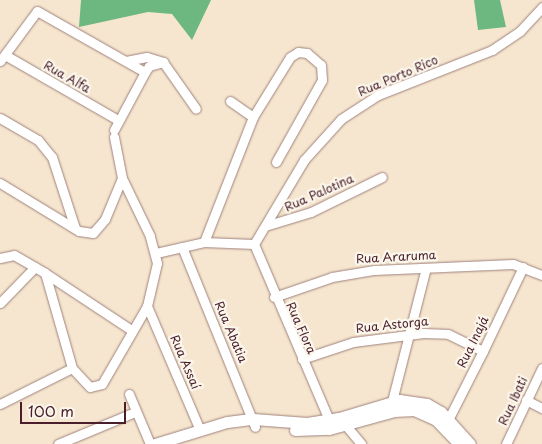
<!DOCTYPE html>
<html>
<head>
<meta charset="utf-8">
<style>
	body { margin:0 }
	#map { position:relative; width:542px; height:444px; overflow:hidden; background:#f6e6cf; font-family:"Playpen Sans",sans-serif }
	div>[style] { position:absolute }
	.forest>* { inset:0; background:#6db880 }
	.roads { filter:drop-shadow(0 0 1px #a0827d) drop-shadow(0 0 1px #a0827d) }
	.minor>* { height:9px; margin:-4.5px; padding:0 4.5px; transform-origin:4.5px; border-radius:4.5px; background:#fff }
	.major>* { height:11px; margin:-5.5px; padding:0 5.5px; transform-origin:5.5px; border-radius:5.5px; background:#fff }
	span { translate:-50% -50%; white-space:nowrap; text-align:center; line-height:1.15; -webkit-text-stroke:4.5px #fbf7ec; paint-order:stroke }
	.street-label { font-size:12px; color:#4a1f2b }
	.scale { position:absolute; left:20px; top:402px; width:106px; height:22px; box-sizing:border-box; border:2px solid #4a1f2b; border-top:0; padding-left:6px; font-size:15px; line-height:18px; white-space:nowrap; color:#4a1f2b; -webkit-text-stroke:4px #fbf7ec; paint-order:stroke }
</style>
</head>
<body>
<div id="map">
	<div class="forest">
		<i style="clip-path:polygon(81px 0,211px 0,192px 40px,172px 14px,148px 12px,79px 27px)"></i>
		<i style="clip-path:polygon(474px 0,500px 0,506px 27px,478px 30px)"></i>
	</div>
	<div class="roads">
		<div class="minor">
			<i style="left:5px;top:55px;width:130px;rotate:29.9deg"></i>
			<i style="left:0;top:61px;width:62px;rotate:-53.5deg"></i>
			<i style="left:37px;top:11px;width:124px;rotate:29.5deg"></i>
			<i style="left:126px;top:61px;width:21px;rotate:-11deg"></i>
			<i style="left:147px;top:57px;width:17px;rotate:17deg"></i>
			<i style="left:163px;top:62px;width:57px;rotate:54.9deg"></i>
			<i style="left:230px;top:101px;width:28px;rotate:35deg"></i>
			<i style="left:0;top:118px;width:44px;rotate:30.1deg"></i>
			<i style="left:38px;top:140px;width:22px;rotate:51deg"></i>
			<i style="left:52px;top:157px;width:75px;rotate:72.1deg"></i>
			<i style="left:114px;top:130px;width:66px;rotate:-61.9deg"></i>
			<i style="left:145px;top:72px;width:7px;rotate:-56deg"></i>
			<i style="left:149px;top:66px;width:15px;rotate:-16deg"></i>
			<i style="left:0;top:183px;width:92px;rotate:31.3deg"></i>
			<i style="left:79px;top:231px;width:14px;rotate:8deg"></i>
			<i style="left:93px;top:233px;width:18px;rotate:-49deg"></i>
			<i style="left:105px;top:219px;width:44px;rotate:-67.5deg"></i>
			<i style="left:265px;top:226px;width:48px;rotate:-16.9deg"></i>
			<i style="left:311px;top:212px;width:79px;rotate:-26.2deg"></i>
			<i style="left:204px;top:242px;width:134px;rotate:-68.6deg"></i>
			<i style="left:253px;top:117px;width:70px;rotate:-58.3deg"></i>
			<i style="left:290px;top:57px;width:9px;rotate:-32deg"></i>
			<i style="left:298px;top:52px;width:9px;rotate:6deg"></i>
			<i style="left:307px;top:53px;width:18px;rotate:41deg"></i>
			<i style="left:321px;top:65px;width:15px;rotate:86deg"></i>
			<i style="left:322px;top:80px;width:94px;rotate:119.3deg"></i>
			<i style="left:254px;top:244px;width:98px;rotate:-59.2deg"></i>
			<i style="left:304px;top:160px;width:55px;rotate:-47.9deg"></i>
			<i style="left:341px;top:119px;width:44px;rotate:-33deg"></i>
			<i style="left:378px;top:95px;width:123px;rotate:-21.5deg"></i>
			<i style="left:492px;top:50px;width:34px;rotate:-34deg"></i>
			<i style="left:520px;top:31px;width:33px;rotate:-47deg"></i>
			<i style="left:254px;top:244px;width:191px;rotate:66.9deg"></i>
			<i style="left:182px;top:247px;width:194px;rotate:67.9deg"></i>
			<i style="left:156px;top:253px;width:49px;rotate:-12.9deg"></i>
			<i style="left:204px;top:242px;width:50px;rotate:2.3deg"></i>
			<i style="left:0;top:258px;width:14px;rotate:-12deg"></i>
			<i style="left:14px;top:255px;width:36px;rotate:30deg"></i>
			<i style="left:45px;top:273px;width:99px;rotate:74.1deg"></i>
			<i style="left:72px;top:368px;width:26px;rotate:47deg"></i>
			<i style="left:90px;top:387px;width:12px;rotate:-14deg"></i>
			<i style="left:102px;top:384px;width:90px;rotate:-60deg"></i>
			<i style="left:147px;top:306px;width:44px;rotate:-76.9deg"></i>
			<i style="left:157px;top:263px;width:28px;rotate:-105deg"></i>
			<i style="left:150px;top:236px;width:64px;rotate:-115.8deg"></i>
			<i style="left:122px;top:178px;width:42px;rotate:-101deg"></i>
			<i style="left:45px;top:273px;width:103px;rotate:33.5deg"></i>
			<i style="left:274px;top:297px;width:61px;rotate:-19deg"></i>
			<i style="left:332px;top:277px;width:43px;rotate:-9.5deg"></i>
			<i style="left:374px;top:270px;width:139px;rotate:-2.5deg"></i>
			<i style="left:513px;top:264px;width:31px;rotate:21deg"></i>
			<i style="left:0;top:303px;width:50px;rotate:-45.8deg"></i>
			<i style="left:147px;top:306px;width:133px;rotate:66.9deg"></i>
			<i style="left:302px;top:359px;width:54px;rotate:-18.4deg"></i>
			<i style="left:353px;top:342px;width:71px;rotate:-7.3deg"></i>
			<i style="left:423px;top:333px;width:25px;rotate:2deg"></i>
			<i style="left:448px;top:334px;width:39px;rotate:26deg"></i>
			<i style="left:129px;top:394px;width:54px;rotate:67.2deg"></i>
			<i style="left:526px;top:400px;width:18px;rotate:27deg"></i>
			<i style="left:392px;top:401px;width:137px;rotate:-75.7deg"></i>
			<i style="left:0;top:404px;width:80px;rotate:-26.6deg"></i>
			<i style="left:342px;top:421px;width:30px;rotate:50deg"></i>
			<i style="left:444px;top:422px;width:6px;rotate:-39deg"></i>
			<i style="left:449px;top:418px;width:75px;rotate:-63.1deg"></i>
			<i style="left:483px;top:351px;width:93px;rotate:-64.5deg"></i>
			<i style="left:58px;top:444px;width:83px;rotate:-22.6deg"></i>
			<i style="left:506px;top:444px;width:84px;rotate:-64.7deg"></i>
		</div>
		<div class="major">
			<i style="left:295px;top:430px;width:34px;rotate:-2deg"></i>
			<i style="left:329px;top:429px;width:67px;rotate:-15.5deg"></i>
			<i style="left:394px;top:411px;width:20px;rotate:-3deg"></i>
			<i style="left:414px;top:410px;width:24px;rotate:24deg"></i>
			<i style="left:436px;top:420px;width:33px;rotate:46deg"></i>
			<i style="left:155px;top:444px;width:75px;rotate:-17deg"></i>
			<i style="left:227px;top:422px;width:26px;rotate:-7deg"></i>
			<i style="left:253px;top:419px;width:54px;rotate:4.2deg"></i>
			<i style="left:307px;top:423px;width:32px;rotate:-9deg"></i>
			<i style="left:339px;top:418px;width:63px;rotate:-16.7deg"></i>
			<i style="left:399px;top:400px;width:28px;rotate:8deg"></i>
			<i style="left:427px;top:404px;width:16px;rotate:30deg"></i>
			<i style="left:441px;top:412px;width:43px;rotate:47.8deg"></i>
		</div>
	</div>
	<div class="street-label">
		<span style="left:398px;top:76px;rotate:-23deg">Rua Porto Rico</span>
		<span style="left:67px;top:77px;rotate:30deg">Rua Alfa</span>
		<span style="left:319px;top:193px;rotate:-24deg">Rua Palotina</span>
		<span style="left:396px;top:257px;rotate:-3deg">Rua Araruma</span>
		<span style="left:392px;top:325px;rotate:-6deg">Rua Astorga</span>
		<span style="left:301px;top:328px;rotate:66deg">Rua Flora</span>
		<span style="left:231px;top:332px;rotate:67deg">Rua Abatia</span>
		<span style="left:473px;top:342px;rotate:-64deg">Rua Inajá</span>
		<span style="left:185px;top:362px;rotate:67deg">Rua Assaí</span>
		<span style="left:513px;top:401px;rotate:-65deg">Rua Ibati</span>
	</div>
	<div class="scale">100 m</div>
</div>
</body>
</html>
